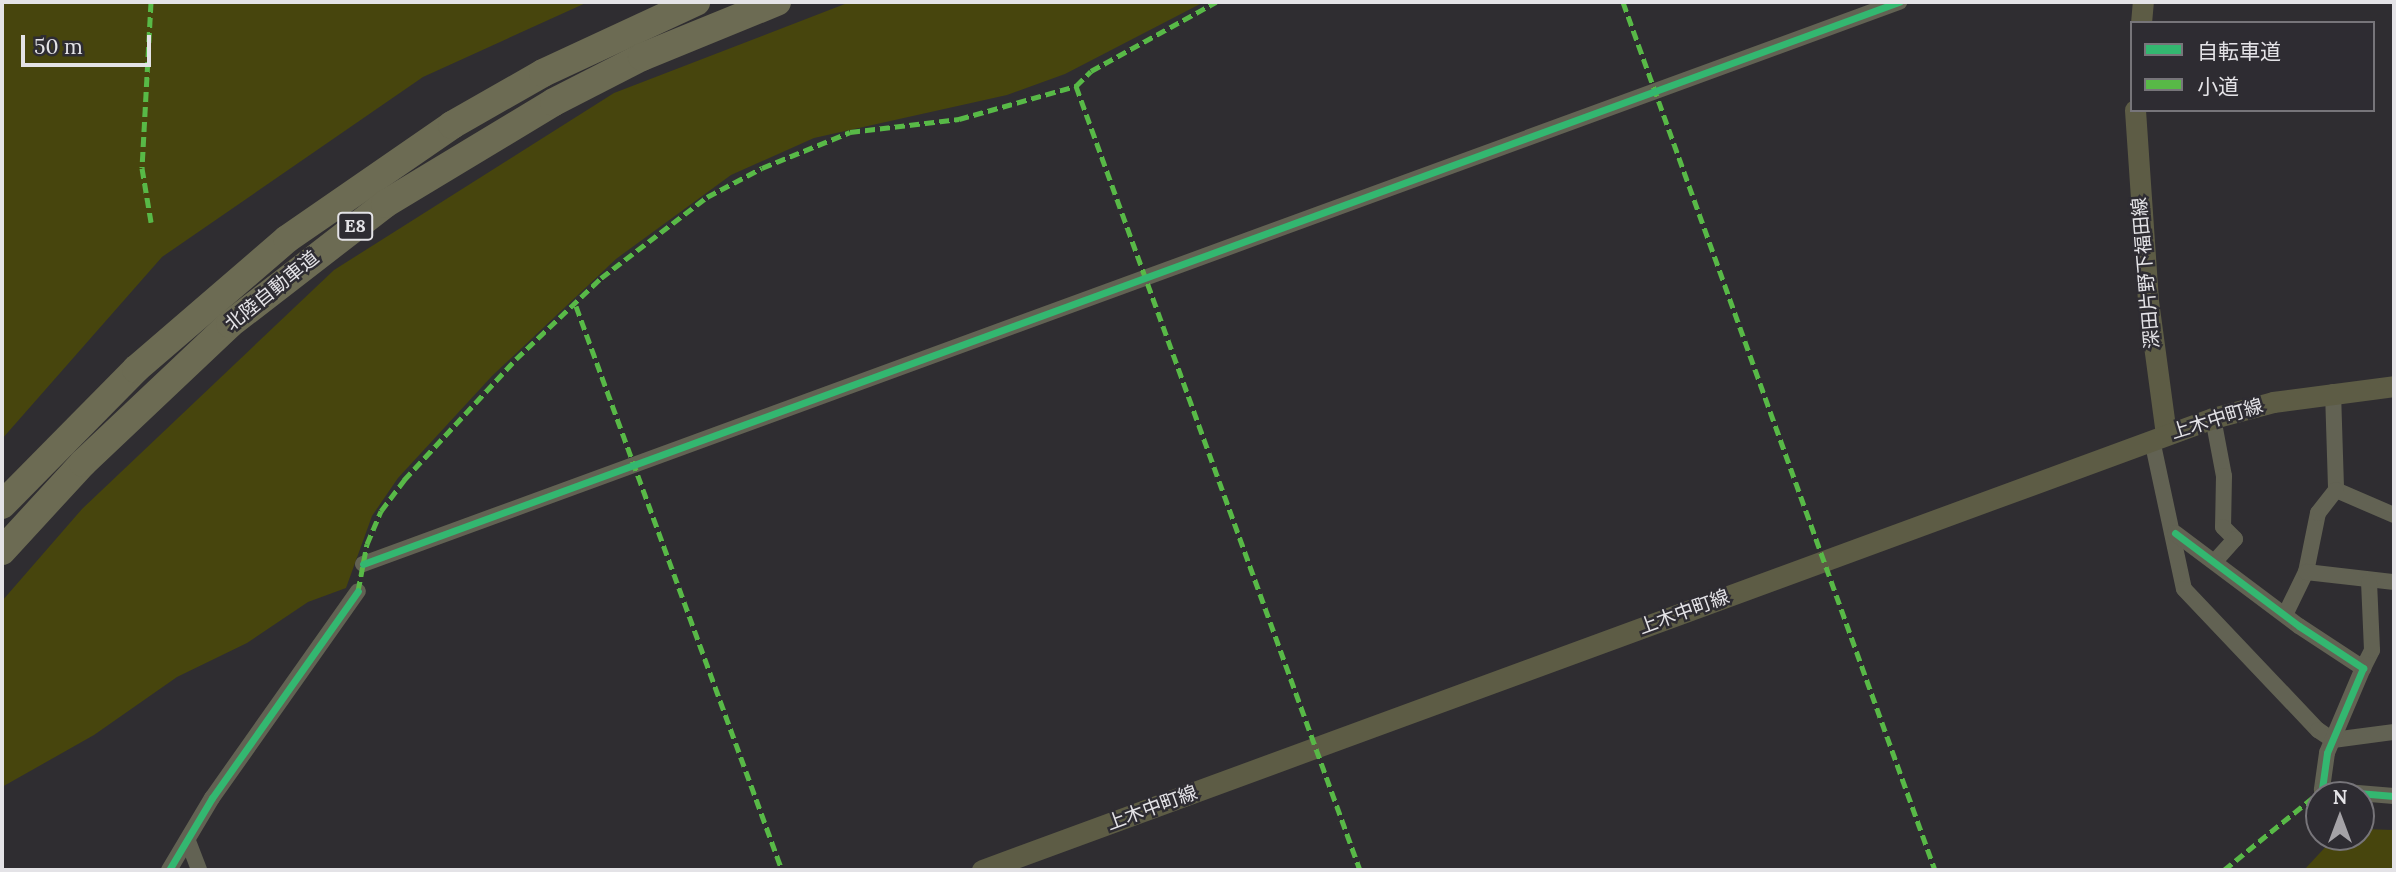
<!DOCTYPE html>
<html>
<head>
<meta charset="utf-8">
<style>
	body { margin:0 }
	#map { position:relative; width:2396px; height:872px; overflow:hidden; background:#2f2d31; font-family:Lora,"Noto Sans JP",serif }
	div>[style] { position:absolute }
	.green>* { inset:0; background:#47450d }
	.street>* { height:16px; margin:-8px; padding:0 8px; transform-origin:8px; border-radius:8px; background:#626253 }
	.secondary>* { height:21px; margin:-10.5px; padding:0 10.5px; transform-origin:10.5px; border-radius:10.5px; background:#5d5c45 }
	.highway>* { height:28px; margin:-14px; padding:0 14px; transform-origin:14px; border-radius:14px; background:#6c6b53 }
	.quiet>* { height:5px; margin-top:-2.5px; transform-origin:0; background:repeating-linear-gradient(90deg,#58b947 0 10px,transparent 0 15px) }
	.cycleway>* { height:7px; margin:-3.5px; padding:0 3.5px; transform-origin:3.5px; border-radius:3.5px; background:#33b770 }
	span { translate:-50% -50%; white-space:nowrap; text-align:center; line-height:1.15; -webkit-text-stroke:5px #2e2c32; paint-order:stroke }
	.shield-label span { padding:2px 5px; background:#2e2c32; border:2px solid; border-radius:5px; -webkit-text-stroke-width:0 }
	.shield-label { font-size:18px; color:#e4e3e7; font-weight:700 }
	.street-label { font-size:19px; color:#e4e3e7 }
	.frame { position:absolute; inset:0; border:4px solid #e4e3e7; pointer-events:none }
	.legend { position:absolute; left:2130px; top:21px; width:245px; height:91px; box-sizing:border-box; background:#2e2c32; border:2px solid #77757a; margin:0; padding:9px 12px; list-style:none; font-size:21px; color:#e4e3e7 }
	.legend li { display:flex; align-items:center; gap:14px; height:35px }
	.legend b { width:35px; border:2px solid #77757a }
	.north { position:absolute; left:2305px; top:781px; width:70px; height:70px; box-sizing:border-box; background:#2e2c32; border:2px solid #77757a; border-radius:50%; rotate:0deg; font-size:19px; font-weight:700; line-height:28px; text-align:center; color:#e4e3e7 }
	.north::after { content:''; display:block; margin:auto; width:24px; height:32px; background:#a5a3a7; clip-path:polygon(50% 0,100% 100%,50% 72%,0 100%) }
	.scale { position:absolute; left:21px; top:35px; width:130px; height:32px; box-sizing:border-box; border:4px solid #e4e3e7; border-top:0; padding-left:9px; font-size:21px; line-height:24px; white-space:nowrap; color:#e4e3e7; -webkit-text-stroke:5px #2e2c32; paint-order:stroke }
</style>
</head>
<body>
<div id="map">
	<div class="green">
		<i style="clip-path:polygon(2px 2px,588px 2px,423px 77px,162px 257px,2px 439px)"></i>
		<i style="clip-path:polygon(850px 2px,1204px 2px,1065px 74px,1007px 95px,814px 138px,731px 175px,616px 259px,492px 376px,398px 478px,372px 516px,346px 588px,308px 602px,247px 643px,177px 677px,94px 735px,2px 787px,2px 601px,82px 509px,334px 270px,614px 93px)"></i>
		<i style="clip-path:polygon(2363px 829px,2394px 830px,2394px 870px,2304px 870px,2331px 841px,2361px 837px)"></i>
	</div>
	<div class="street">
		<i style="left:2333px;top:392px;width:98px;rotate:88.2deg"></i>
		<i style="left:2336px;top:490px;width:63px;rotate:23.3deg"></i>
		<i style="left:2213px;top:418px;width:59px;rotate:79.3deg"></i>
		<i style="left:2224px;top:476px;width:51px;rotate:91.1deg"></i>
		<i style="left:2223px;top:527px;width:17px;rotate:45deg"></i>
		<i style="left:2235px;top:539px;width:28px;rotate:132deg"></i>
		<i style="left:2152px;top:440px;width:152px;rotate:77.9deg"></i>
		<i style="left:2184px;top:589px;width:195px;rotate:46.5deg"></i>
		<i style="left:2318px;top:730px;width:18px;rotate:34deg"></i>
		<i style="left:2333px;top:740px;width:62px;rotate:-7.5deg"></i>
		<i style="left:2175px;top:533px;width:155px;rotate:36.9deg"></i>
		<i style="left:2299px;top:626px;width:77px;rotate:33.3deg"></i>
		<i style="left:2363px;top:668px;width:92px;rotate:113deg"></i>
		<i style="left:2327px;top:753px;width:37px;rotate:98deg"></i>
		<i style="left:2322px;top:790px;width:72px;rotate:4.8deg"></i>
		<i style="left:363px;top:564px;width:1636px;rotate:-20.1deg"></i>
		<i style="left:2306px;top:572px;width:60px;rotate:-78.5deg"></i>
		<i style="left:2318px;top:513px;width:29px;rotate:-52deg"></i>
		<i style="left:2285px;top:615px;width:48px;rotate:-64deg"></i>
		<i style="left:2306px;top:572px;width:89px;rotate:6.5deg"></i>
		<i style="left:2363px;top:668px;width:20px;rotate:-63deg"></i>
		<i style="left:2372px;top:650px;width:68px;rotate:-92.5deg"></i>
		<i style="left:188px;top:841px;width:31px;rotate:69deg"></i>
		<i style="left:169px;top:870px;width:84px;rotate:-59.2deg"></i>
		<i style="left:212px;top:798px;width:253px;rotate:-54.8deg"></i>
	</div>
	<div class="secondary">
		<i style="left:2141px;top:23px;width:21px;rotate:-85deg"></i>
		<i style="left:2135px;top:110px;width:191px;rotate:86.1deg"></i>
		<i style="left:2148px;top:301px;width:135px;rotate:82.3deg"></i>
		<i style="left:982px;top:870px;width:1311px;rotate:-20.16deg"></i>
		<i style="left:2213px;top:418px;width:62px;rotate:-14.9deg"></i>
		<i style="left:2273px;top:402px;width:122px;rotate:-7.5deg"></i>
	</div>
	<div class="highway">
		<i style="left:2px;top:505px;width:191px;rotate:-45.4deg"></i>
		<i style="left:136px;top:369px;width:199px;rotate:-40.7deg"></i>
		<i style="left:287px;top:239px;width:201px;rotate:-34.6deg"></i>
		<i style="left:452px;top:125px;width:105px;rotate:-29.7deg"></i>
		<i style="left:543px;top:73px;width:169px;rotate:-24.9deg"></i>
		<i style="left:2px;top:551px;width:120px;rotate:-47.4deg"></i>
		<i style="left:83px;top:463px;width:202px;rotate:-43.4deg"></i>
		<i style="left:230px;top:324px;width:196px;rotate:-37.7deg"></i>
		<i style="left:385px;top:204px;width:197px;rotate:-31.1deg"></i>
		<i style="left:554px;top:102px;width:99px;rotate:-27.1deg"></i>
		<i style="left:642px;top:57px;width:146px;rotate:-22.2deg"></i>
	</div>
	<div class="quiet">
		<i style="left:151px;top:2px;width:166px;rotate:93.1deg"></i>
		<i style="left:142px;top:168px;width:55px;rotate:80.5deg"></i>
		<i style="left:1623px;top:2px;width:922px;rotate:70.23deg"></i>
		<i style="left:1076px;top:86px;width:834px;rotate:70.09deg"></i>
		<i style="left:576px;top:306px;width:600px;rotate:69.94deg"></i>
		<i style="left:358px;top:591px;width:48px;rotate:-79.2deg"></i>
		<i style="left:367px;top:544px;width:36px;rotate:-67deg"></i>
		<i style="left:381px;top:511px;width:39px;rotate:-53deg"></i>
		<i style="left:404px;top:480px;width:165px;rotate:-47.2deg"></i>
		<i style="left:516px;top:359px;width:117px;rotate:-43.6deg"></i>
		<i style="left:601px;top:278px;width:133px;rotate:-37.4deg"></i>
		<i style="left:707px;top:197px;width:62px;rotate:-27.8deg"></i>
		<i style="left:762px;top:168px;width:95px;rotate:-22.2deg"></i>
		<i style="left:850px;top:132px;width:110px;rotate:-6.8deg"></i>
		<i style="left:959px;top:119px;width:122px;rotate:-15.8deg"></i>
		<i style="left:1076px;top:86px;width:21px;rotate:-45deg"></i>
		<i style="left:1091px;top:71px;width:143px;rotate:-28.9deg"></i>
		<i style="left:2224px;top:870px;width:127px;rotate:-39.2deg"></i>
	</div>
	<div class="cycleway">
		<i style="left:2175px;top:533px;width:155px;rotate:36.9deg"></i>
		<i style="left:2299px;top:626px;width:77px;rotate:33.3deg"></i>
		<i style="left:2363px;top:668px;width:92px;rotate:113deg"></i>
		<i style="left:2327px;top:753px;width:37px;rotate:98deg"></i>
		<i style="left:2322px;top:790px;width:72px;rotate:4.8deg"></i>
		<i style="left:363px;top:564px;width:1636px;rotate:-20.1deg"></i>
		<i style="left:169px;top:870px;width:84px;rotate:-59.2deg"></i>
		<i style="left:212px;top:798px;width:253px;rotate:-54.8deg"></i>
	</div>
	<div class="shield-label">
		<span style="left:355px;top:226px">E8</span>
	</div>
	<div class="street-label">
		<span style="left:2146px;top:273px;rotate:-95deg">深田片野下福田線</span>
		<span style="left:272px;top:291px;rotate:-39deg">北陸自動車道</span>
		<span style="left:2217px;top:419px;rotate:-17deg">上木中町線</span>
		<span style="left:1684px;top:612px;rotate:-20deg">上木中町線</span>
		<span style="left:1152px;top:808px;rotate:-20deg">上木中町線</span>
	</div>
	<div class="frame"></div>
	<ul class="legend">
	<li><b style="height:9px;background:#33b770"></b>自転車道</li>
	<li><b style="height:9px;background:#58b947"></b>小道</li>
	</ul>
	<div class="north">N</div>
	<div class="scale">50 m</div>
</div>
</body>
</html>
